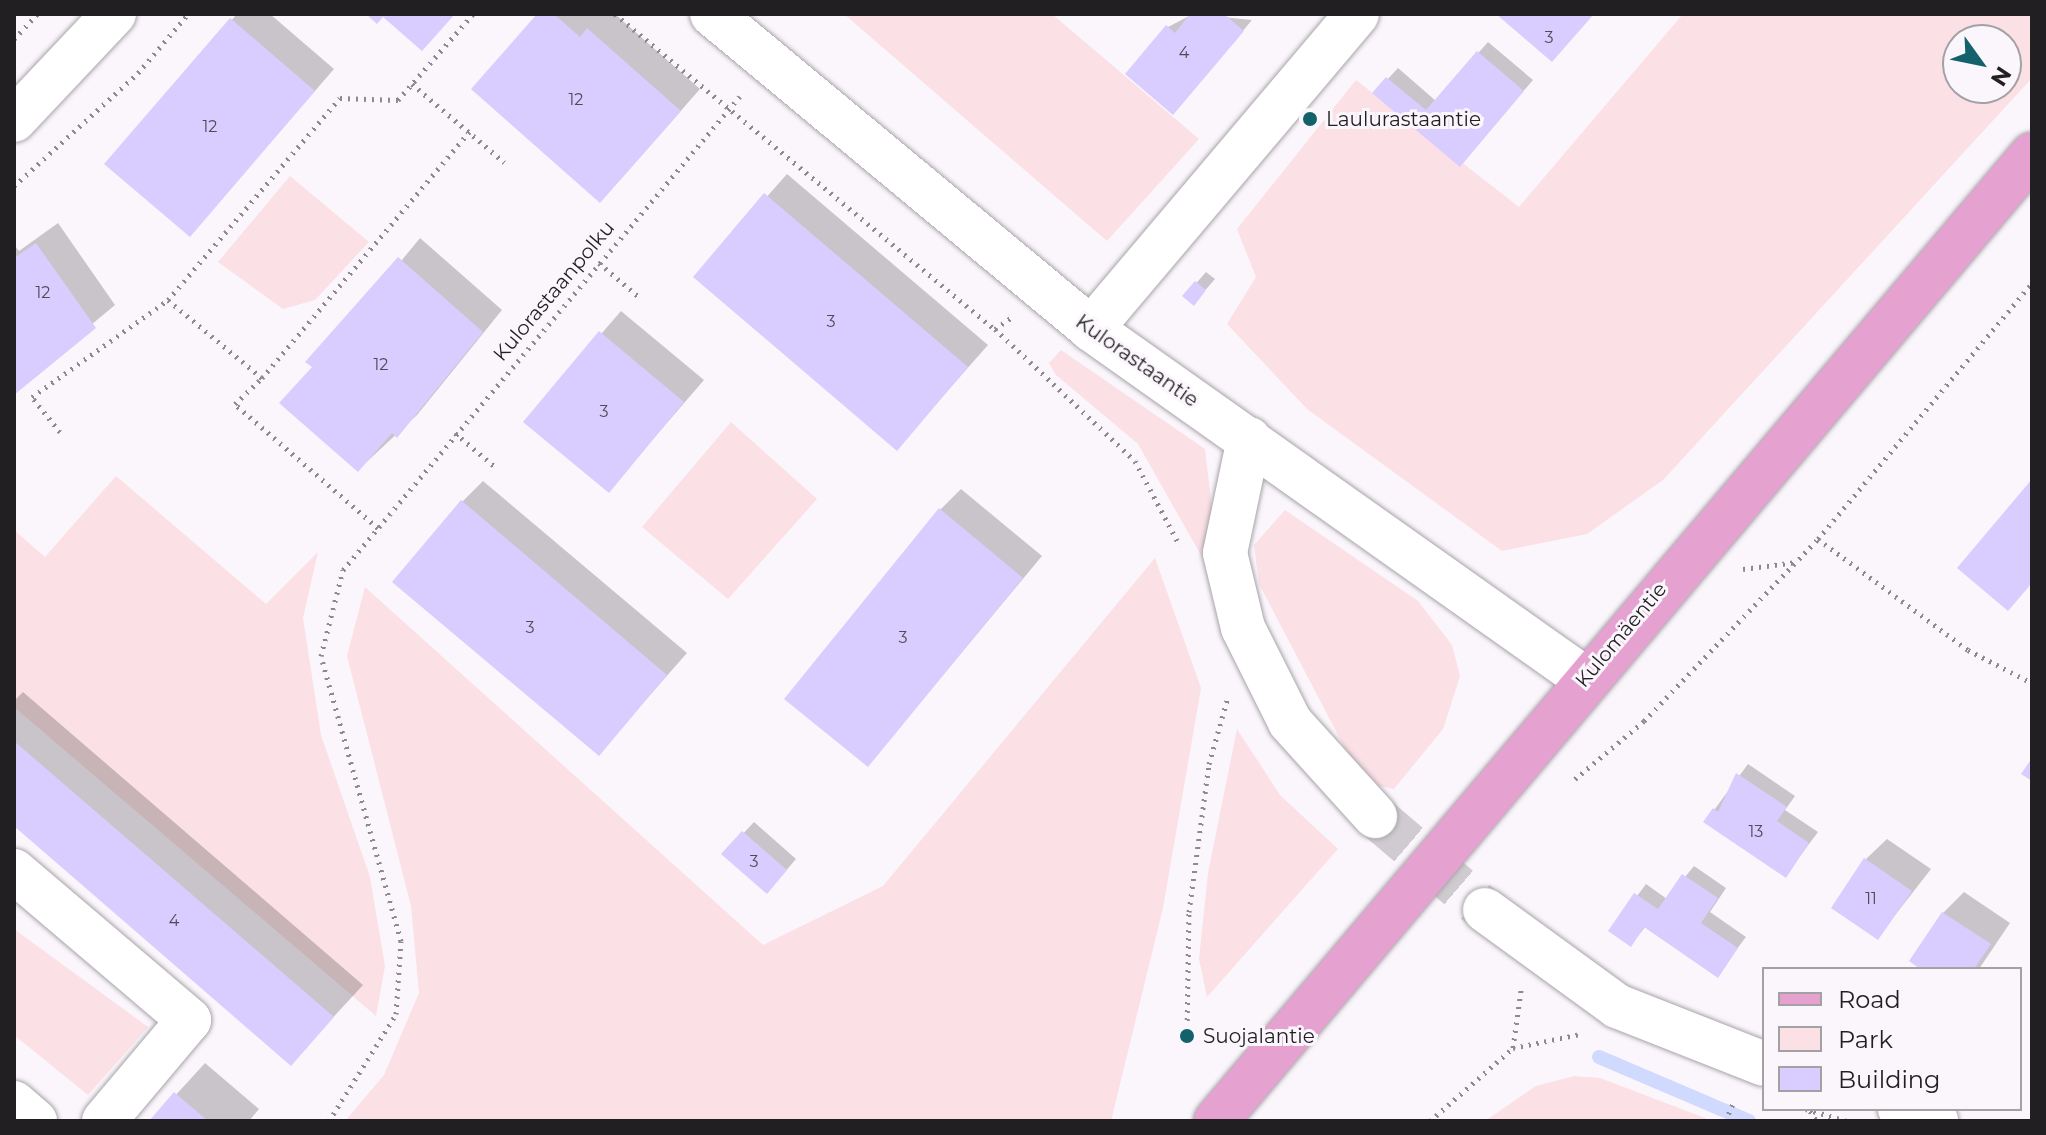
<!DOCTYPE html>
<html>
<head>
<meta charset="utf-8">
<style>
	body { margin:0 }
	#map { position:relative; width:2046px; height:1135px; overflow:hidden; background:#fbf6fc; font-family:Montserrat,sans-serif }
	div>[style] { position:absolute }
	.green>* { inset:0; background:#fbe0e5 }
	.shadow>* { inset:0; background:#0003 }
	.stream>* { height:14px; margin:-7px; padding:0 7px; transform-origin:7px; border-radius:7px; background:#d0d9fe }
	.building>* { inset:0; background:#d9ccfe }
	.minor-tunnel>* { height:44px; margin-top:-22px; transform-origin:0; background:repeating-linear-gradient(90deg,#cfcbd0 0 44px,transparent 0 66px) }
	.path>* { height:5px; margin-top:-2.5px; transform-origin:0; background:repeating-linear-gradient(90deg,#8d898d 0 2px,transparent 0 8px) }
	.roads { filter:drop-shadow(0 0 2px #a8a4a9) drop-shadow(0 0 2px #a8a4a9) }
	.minor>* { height:44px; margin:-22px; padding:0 22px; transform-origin:22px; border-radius:22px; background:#fff }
	.major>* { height:44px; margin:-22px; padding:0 22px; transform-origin:22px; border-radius:22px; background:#e5a2d0 }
	.dots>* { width:22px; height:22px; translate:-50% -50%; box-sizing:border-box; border:4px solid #fbf6fc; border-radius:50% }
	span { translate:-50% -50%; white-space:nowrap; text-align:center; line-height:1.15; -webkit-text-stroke:6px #fbf6fc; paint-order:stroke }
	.number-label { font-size:16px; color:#4f4a58 }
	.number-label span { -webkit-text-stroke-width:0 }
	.poi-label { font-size:20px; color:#211f21 }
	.left { translate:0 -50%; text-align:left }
	.street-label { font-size:20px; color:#211f21 }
	.frame { position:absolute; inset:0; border:16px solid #211f21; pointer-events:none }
	.legend { position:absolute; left:1762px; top:967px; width:260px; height:144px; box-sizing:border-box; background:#fbf6fc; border:2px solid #a4a0a4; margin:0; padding:10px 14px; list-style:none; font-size:24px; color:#211f21 }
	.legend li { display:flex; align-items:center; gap:16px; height:40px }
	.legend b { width:40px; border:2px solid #a4a0a4 }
	.north { position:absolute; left:1942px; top:24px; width:80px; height:80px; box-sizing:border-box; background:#fbf6fc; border:2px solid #a4a0a4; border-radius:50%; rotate:123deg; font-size:22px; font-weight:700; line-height:32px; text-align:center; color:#211f21 }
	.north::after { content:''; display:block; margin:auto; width:28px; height:36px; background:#13616b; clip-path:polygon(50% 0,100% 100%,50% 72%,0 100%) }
</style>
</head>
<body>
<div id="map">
	<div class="green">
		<i style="clip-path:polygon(844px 14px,1052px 14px,1199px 139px,1107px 241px)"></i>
		<i style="clip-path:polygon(evenodd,1683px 14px,2032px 14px,2032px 78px,1663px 480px,1587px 534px,1502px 551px,1307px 409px,1227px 324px,1256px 277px,1237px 229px,1356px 80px,1519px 207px,1683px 14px,1958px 40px,2006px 40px,2006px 88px,1958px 88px,1958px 40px)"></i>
		<i style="clip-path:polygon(290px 176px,369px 242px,315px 300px,283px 309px,218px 262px)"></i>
		<i style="clip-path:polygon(1061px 350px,1205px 449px,1213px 517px,1202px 557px,1138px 444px,1056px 375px,1049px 363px)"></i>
		<i style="clip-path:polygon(731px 422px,817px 499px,728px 599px,642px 527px)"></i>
		<i style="clip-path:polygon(116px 476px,266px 604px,318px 552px,303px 618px,321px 735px,370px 877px,385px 966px,376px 1016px,14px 707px,14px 530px,45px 557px)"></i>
		<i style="clip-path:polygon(1285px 510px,1418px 601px,1452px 645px,1460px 676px,1443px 729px,1394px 789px,1379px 786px,1348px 754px,1259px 584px,1254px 545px)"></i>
		<i style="clip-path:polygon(1155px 558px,1201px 688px,1163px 908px,1111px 1121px,345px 1121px,384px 1075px,419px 993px,411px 906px,347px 656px,365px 587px,763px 945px,883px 886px)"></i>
		<i style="clip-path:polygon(1237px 729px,1280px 795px,1338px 849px,1207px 997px,1199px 959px,1208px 873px)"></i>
		<i style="clip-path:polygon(14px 929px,148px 1027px,88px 1095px,14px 1035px)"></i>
		<i style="clip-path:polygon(1574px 1076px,1600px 1078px,1713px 1121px,1485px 1121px,1536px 1086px)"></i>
	</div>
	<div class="shadow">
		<i style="clip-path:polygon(237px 14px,270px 14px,334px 69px,190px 235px,107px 163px)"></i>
		<i style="clip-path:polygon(540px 14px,615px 14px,700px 89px,620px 180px)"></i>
		<i style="clip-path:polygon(1193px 14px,1252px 20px,1183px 102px,1168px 27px)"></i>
		<i style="clip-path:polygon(1488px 42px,1533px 80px,1469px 154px,1375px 93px,1398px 68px,1436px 101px)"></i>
		<i style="clip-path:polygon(787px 174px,988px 345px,897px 448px,696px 277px)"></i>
		<i style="clip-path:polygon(58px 223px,115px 305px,14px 389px,14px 245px,19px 251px)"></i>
		<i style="clip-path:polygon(420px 238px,502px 310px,417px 415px,358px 470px,314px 367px)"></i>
		<i style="clip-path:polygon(1206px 272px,1215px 279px,1194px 303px,1185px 296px)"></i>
		<i style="clip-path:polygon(621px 311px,704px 380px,609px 490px,526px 421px)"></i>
		<i style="clip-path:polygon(483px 481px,687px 653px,598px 754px,462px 502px)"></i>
		<i style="clip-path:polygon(961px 489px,1042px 556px,868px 765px,940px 510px)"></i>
		<i style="clip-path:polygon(23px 692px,363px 985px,291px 1063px,14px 823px,14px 701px)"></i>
		<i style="clip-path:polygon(1748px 764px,1795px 796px,1785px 810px,1818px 832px,1786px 875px,1706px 821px)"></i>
		<i style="clip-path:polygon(754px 822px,796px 859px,777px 881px,724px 854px)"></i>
		<i style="clip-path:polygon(1887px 839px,1931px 869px,1878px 937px,1866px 859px)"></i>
		<i style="clip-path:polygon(1694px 866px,1726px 888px,1710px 912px,1746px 937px,1717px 975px,1646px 926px,1631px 945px,1611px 931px,1646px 884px,1667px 899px)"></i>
		<i style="clip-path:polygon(1964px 892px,2010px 923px,1979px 969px,1923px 969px,1943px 913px)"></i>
		<i style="clip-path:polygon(205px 1063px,259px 1109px,249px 1121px,152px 1121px)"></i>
	</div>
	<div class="stream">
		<i style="left:1599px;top:1057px;width:163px;rotate:23.1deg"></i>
	</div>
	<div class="building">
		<i style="clip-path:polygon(366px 14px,455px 14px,422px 51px,383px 17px,377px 24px)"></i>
		<i style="clip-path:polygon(537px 14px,554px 14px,580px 37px,587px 28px,681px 111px,600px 203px,471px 89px)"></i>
		<i style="clip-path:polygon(1190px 14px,1224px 14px,1244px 31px,1173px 115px,1125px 74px,1166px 25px,1175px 33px)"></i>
		<i style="clip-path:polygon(1496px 14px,1594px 14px,1552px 62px)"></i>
		<i style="clip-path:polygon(230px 18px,315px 91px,190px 237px,104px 164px)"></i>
		<i style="clip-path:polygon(1477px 51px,1524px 91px,1460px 167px,1372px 93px,1386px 77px,1426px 110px)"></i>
		<i style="clip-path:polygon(764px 193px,968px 367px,897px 451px,693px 277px)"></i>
		<i style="clip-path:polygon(36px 243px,96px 328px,14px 395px,14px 258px)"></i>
		<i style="clip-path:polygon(398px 257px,483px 332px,397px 438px,392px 433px,358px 472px,279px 403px,312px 367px,305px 362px)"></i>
		<i style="clip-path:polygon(1195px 281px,1206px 290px,1194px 306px,1182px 296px)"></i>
		<i style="clip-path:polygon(599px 331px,684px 402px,609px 493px,523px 422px)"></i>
		<i style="clip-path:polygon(2032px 479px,2032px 583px,2008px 611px,1957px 568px)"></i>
		<i style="clip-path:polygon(461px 500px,667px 675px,599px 756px,392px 582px)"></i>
		<i style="clip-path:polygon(939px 508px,1023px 578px,868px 767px,784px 699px)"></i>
		<i style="clip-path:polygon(14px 741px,334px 1017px,291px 1066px,14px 826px)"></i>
		<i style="clip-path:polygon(2032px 758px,2032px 781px,2021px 774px)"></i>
		<i style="clip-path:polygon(1736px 773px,1787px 807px,1777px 821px,1809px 843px,1786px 878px,1703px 822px,1713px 808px,1718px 812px)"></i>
		<i style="clip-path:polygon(742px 831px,787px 870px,767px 894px,721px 854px)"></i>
		<i style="clip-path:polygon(1864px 858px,1912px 891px,1878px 940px,1831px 908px)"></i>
		<i style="clip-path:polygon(1682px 874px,1718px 898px,1701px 923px,1738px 948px,1718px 978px,1644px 927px,1631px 947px,1608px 931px,1634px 893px,1658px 909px)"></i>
		<i style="clip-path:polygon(1942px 912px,1991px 944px,1974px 969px,1920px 969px,1909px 961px)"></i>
		<i style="clip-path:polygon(174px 1092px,208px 1121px,149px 1121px)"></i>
	</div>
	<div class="minor-tunnel">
		<i style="left:1375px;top:816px;width:145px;rotate:40.5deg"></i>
	</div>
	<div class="path">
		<i style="left:615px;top:14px;width:494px;rotate:39.7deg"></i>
		<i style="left:995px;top:329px;width:192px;rotate:43.3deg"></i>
		<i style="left:1135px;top:461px;width:96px;rotate:62.1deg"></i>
		<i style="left:14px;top:39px;width:34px;rotate:-47deg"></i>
		<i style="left:412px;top:84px;width:121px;rotate:40.3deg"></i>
		<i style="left:14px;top:186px;width:168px;rotate:-42.3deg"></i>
		<i style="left:138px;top:73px;width:77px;rotate:-49.7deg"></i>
		<i style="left:599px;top:263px;width:52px;rotate:40.4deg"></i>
		<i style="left:995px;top:329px;width:19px;rotate:-35deg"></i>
		<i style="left:262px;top:378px;width:322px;rotate:-49.9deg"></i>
		<i style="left:60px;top:432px;width:45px;rotate:-128.7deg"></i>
		<i style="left:32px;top:397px;width:167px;rotate:-35.5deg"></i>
		<i style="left:455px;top:433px;width:51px;rotate:40.2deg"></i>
		<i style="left:378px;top:528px;width:189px;rotate:-139.1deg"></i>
		<i style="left:235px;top:404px;width:37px;rotate:-44deg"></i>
		<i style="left:262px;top:378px;width:122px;rotate:-140.3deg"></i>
		<i style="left:168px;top:300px;width:265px;rotate:-49.6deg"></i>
		<i style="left:340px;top:98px;width:58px;rotate:2deg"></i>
		<i style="left:398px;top:100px;width:114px;rotate:-48.9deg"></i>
		<i style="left:1818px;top:539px;width:187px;rotate:36.5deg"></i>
		<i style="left:1968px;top:650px;width:72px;rotate:27.3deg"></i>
		<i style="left:1743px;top:569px;width:54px;rotate:-7.4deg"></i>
		<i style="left:1575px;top:779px;width:90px;rotate:-40deg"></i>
		<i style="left:1644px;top:721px;width:252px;rotate:-46.3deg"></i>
		<i style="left:1818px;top:539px;width:334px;rotate:-50.1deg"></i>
		<i style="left:1187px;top:1036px;width:124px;rotate:-89.1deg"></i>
		<i style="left:1189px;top:912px;width:149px;rotate:-82.3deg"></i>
		<i style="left:1209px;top:764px;width:70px;rotate:-74.2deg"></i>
		<i style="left:1513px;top:1048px;width:59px;rotate:-82.1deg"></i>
		<i style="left:1806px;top:1109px;width:43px;rotate:16.3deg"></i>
		<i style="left:1810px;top:1111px;width:12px;rotate:55deg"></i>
		<i style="left:329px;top:1121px;width:126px;rotate:-57.9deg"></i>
		<i style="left:396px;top:1014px;width:73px;rotate:-86.1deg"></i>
		<i style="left:401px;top:941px;width:296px;rotate:-105.7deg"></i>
		<i style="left:321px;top:656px;width:89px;rotate:-75.7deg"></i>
		<i style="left:343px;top:570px;width:618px;rotate:-50.05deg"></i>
		<i style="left:1430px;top:1121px;width:111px;rotate:-41.3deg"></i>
		<i style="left:1513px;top:1048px;width:68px;rotate:-11.8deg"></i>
		<i style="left:1725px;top:1121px;width:23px;rotate:-65deg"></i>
	</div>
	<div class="roads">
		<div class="minor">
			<i style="left:712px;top:14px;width:493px;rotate:39.7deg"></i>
			<i style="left:1091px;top:329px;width:604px;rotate:35.3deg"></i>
			<i style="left:14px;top:120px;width:146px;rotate:-46.7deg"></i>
			<i style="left:1091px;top:329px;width:412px;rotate:-49.8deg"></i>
			<i style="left:1249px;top:439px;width:116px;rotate:101.9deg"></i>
			<i style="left:1225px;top:553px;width:77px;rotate:76.5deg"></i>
			<i style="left:1243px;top:628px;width:105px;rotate:63.4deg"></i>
			<i style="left:1290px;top:722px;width:127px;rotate:47.9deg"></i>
			<i style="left:14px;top:871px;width:230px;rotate:40.4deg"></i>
			<i style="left:189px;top:1020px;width:132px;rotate:130.1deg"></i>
			<i style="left:1485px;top:910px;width:163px;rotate:36deg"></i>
			<i style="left:1617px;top:1006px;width:158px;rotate:21.5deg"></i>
			<i style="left:14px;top:1103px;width:28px;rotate:41deg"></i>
			<i style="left:1900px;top:1109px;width:38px;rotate:18deg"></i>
		</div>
		<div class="major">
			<i style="left:1216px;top:1121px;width:1265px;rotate:-49.81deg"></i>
		</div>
	</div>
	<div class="dots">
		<i style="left:1310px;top:119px;background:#13616b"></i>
		<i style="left:1187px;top:1036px;background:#13616b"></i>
	</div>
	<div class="number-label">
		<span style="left:1549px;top:38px">3</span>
		<span style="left:1184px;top:53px">4</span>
		<span style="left:576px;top:100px">12</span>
		<span style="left:210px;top:127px">12</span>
		<span style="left:43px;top:293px">12</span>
		<span style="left:831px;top:322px">3</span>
		<span style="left:381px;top:365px">12</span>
		<span style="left:604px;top:412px">3</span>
		<span style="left:530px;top:628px">3</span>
		<span style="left:903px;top:638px">3</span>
		<span style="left:1756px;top:832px">13</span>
		<span style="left:754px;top:862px">3</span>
		<span style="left:1871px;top:899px">11</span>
		<span style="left:174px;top:921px">4</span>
	</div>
	<div class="poi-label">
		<span class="left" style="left:1326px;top:119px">Laulurastaantie</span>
		<span class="left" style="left:1203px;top:1036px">Suojalantie</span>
	</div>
	<div class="street-label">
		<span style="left:554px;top:291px;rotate:-50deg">Kulorastaanpolku</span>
		<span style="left:1137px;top:361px;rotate:35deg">Kulorastaantie</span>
		<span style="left:1621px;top:635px;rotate:-50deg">Kulomäentie</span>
	</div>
	<div class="frame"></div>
	<ul class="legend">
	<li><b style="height:10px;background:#e5a2d0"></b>Road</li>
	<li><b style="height:22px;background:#fbe0e5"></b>Park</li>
	<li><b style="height:22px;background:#d9ccfe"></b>Building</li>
	</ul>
	<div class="north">N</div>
</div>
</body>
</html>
